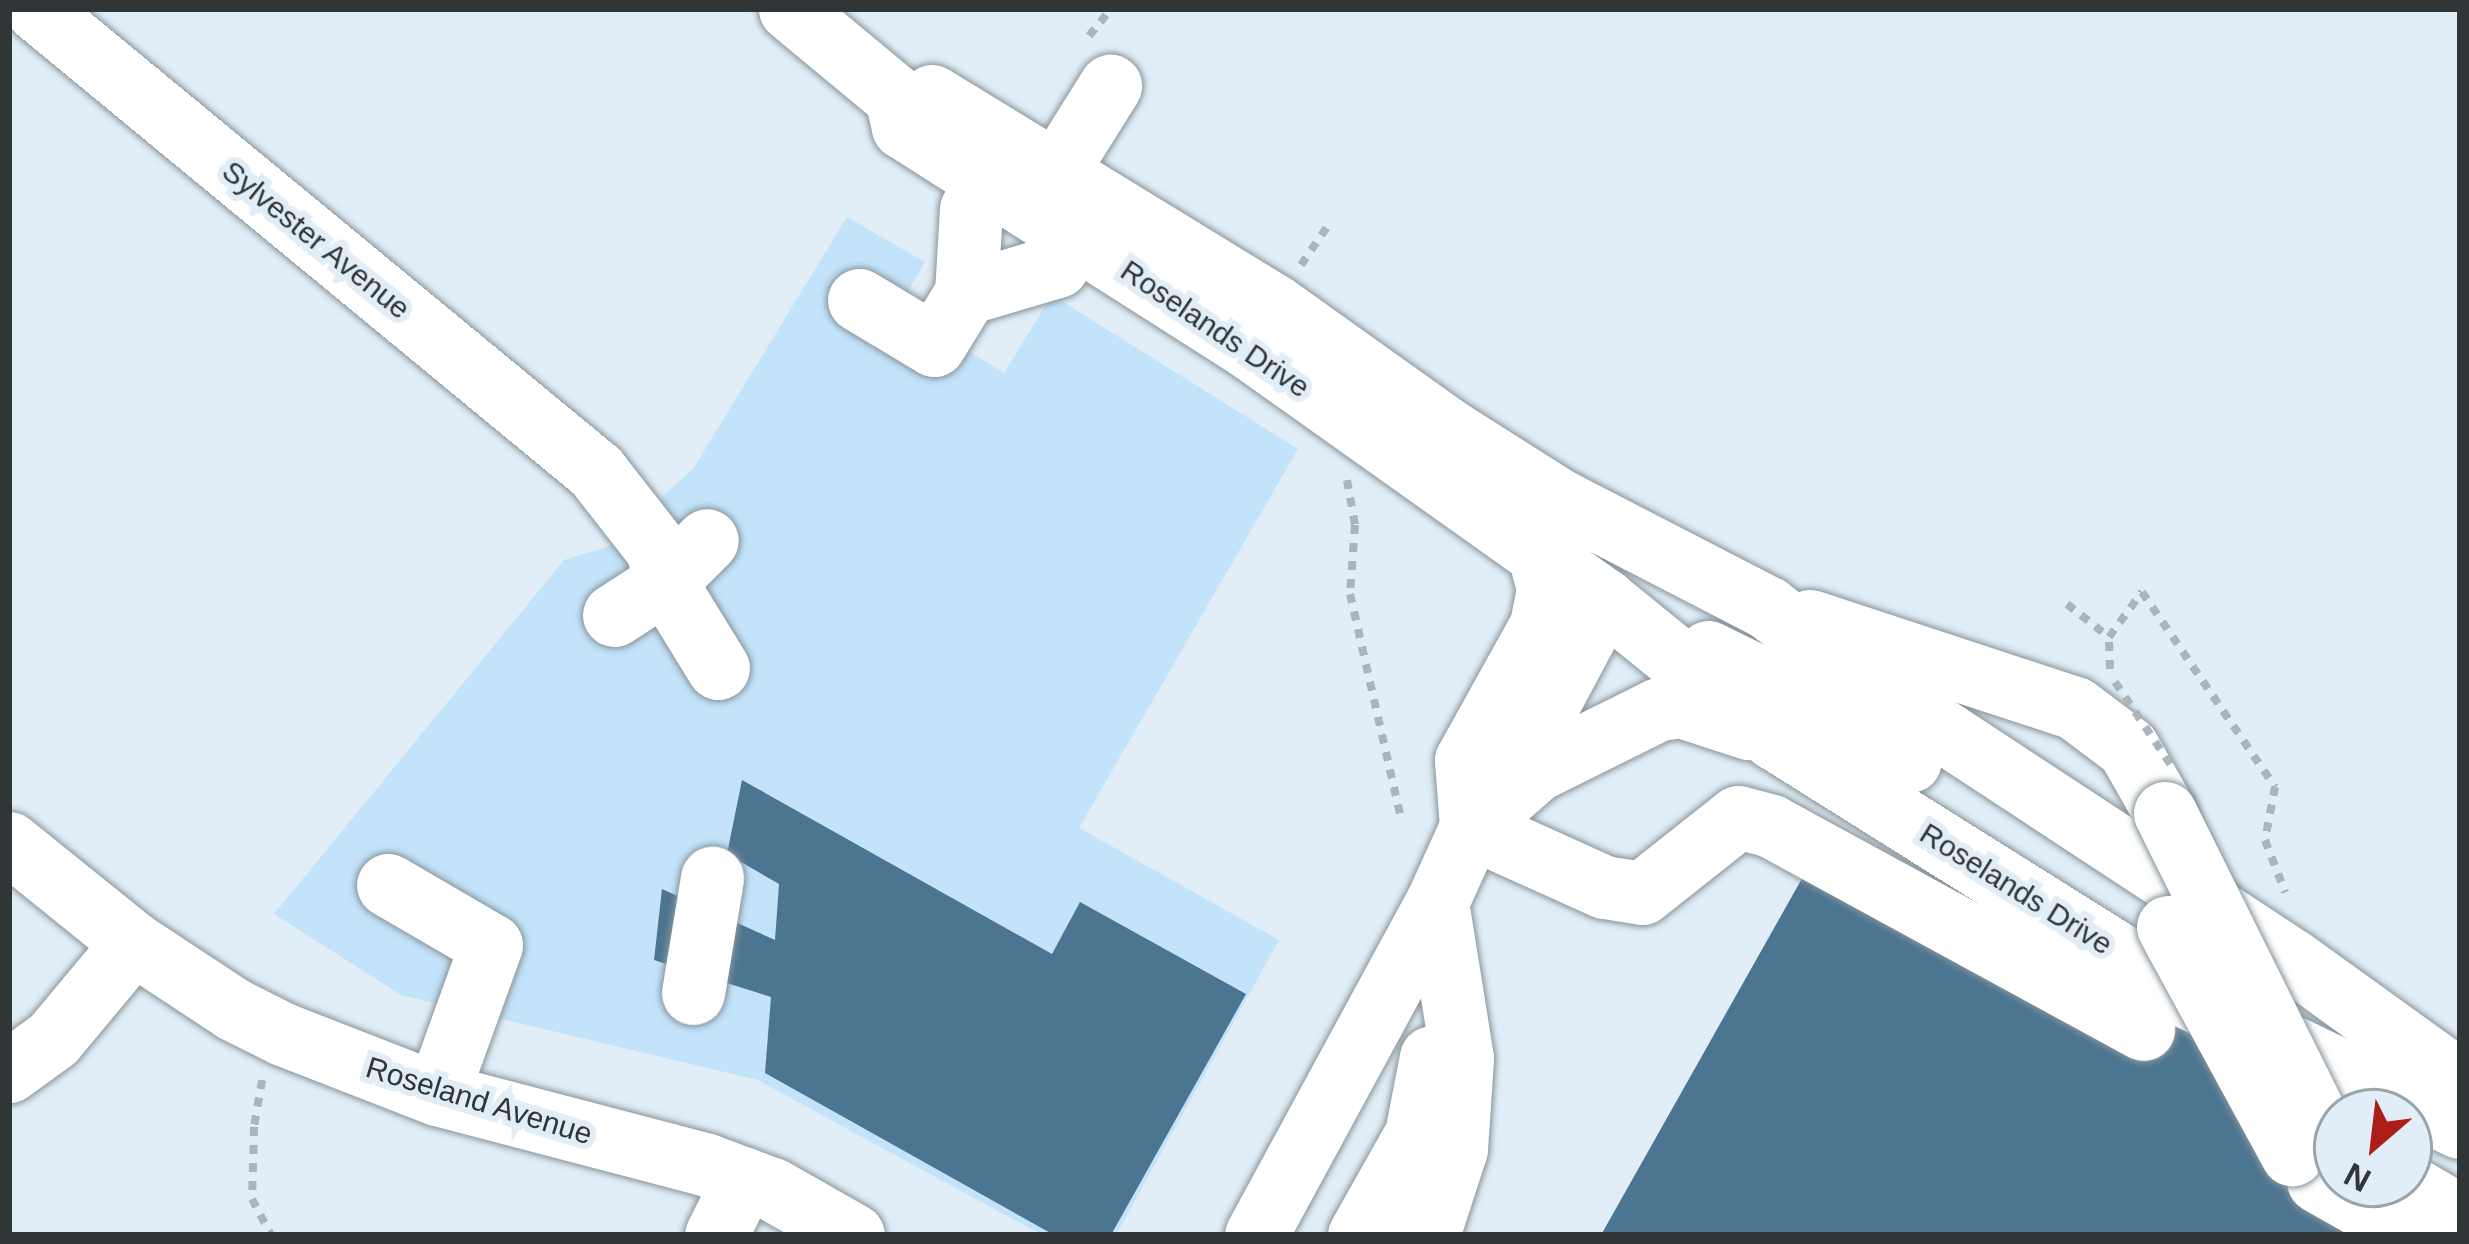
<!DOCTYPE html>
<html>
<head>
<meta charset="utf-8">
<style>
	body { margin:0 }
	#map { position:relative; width:2469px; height:1244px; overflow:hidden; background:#e1eef7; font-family:Helvetica,sans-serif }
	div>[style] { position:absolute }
	.green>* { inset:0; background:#c3e3fa }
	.building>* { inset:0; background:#4c7591 }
	.path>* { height:8px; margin-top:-4px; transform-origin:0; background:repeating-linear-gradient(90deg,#aab4bb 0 9px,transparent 0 18px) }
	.roads { filter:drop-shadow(0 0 3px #88949c) drop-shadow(0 0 3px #88949c) }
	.minor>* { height:63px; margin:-31.5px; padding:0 31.5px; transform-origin:31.5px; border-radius:31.5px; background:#fff }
	.path-bridge>* { height:8px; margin-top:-4px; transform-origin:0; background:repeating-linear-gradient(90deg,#aab4bb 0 9px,transparent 0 18px) }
	.bridges { filter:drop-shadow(0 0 3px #88949c) drop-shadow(0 0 3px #88949c) }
	.minor-bridge>* { height:63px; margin:-31.5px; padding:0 31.5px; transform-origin:31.5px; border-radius:31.5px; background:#fff }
	span { translate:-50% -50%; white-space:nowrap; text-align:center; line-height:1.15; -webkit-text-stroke:12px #e1eef7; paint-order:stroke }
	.street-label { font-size:30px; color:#303538 }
	.frame { position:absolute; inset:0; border:12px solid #303538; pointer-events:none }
	.north { position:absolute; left:2313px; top:1088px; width:120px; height:120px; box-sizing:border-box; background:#e1eef7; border:3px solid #9aa4ab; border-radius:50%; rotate:208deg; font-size:33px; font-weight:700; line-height:48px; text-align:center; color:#303538 }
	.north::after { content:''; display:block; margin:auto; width:42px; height:54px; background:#ae1e19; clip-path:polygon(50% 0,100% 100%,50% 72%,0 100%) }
</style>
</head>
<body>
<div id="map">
	<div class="green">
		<i style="clip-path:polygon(847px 217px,925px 262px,898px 308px,1004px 373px,1052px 295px,1298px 449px,1079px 828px,1279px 940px,1116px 1235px,1042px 1235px,758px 1080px,401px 995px,274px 914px,564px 560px,607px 547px,693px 469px)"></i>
	</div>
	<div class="building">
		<i style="clip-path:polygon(742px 780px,1052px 954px,1080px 902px,1246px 994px,1111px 1235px,1054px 1235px,765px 1073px,771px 997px,654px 960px,662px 889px,775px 940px,779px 884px,727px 854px)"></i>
		<i style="clip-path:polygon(1831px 827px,2226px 1049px,2337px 1184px,2460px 1235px,1601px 1235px)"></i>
	</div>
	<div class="path">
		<i style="left:1089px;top:36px;width:35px;rotate:-51deg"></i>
		<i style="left:1301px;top:265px;width:50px;rotate:-55.7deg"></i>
		<i style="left:1347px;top:480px;width:46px;rotate:79.9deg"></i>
		<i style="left:1355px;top:525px;width:69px;rotate:94.1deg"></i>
		<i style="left:1350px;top:594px;width:226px;rotate:77.2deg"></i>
		<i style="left:2067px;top:604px;width:53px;rotate:38.2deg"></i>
		<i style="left:2110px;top:669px;width:32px;rotate:-92deg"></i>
		<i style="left:2109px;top:637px;width:56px;rotate:-53.7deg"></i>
		<i style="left:2142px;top:592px;width:236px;rotate:55.7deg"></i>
		<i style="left:2275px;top:787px;width:54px;rotate:100.7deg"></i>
		<i style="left:2265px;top:840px;width:56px;rotate:69deg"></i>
		<i style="left:262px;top:1080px;width:48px;rotate:99.7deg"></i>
		<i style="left:254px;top:1127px;width:72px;rotate:91.6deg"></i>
		<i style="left:252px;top:1199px;width:41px;rotate:62.2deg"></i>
	</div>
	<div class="roads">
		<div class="minor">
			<i style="left:36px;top:9px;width:726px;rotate:39.52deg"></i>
			<i style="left:596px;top:471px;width:99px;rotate:52deg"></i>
			<i style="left:657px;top:549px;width:34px;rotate:76deg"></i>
			<i style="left:665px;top:582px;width:101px;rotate:58.4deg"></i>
			<i style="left:790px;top:9px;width:138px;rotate:39.7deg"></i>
			<i style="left:896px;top:97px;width:31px;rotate:77deg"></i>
			<i style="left:903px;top:127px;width:413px;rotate:32.5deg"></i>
			<i style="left:1251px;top:349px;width:433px;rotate:35.4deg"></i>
			<i style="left:1604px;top:600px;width:219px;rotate:39.1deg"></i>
			<i style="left:1774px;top:738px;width:483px;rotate:32.1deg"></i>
			<i style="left:2183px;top:995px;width:307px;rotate:25.5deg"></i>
			<i style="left:932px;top:96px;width:404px;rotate:31.5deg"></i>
			<i style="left:1276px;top:307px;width:210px;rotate:35.5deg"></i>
			<i style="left:1447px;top:429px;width:133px;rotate:32.4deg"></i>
			<i style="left:1559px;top:500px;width:235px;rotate:27.3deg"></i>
			<i style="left:1768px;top:608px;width:90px;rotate:37.8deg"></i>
			<i style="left:1839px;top:663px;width:543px;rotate:33.28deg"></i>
			<i style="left:2293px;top:961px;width:181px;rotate:35.8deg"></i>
			<i style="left:2440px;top:1067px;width:28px;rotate:45deg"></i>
			<i style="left:1056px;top:172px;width:102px;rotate:-57.9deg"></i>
			<i style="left:966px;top:293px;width:95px;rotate:-16.5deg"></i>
			<i style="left:1057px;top:266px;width:34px;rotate:-58deg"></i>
			<i style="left:859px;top:300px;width:87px;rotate:31deg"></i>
			<i style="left:934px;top:345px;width:61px;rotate:-58.4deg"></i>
			<i style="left:966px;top:293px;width:84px;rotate:-86.6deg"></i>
			<i style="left:971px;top:209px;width:32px;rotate:-58deg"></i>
			<i style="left:614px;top:615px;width:61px;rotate:-32.9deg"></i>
			<i style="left:665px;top:582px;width:59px;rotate:-45deg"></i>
			<i style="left:1810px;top:621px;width:279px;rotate:18.2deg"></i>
			<i style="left:2075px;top:708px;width:66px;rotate:37deg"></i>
			<i style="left:2128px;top:748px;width:75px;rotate:60.4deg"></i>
			<i style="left:1708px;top:652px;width:152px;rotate:26.2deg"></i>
			<i style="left:1844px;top:719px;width:78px;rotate:32.5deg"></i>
			<i style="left:1504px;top:798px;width:43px;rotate:-41.2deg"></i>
			<i style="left:1536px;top:770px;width:137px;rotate:-26.4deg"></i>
			<i style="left:1659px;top:709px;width:22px;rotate:-8deg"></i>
			<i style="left:1681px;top:706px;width:71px;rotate:18.2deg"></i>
			<i style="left:1471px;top:827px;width:146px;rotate:24.3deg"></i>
			<i style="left:1604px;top:887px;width:38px;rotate:9deg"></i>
			<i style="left:1642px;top:893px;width:122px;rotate:-38.4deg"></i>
			<i style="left:1738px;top:817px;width:34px;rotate:15deg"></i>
			<i style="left:1771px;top:826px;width:424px;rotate:28.6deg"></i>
			<i style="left:1471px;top:827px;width:67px;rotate:-94.3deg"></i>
			<i style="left:1466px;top:760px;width:154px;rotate:-60.9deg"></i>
			<i style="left:1541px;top:625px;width:38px;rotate:-79deg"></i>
			<i style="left:1548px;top:588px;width:30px;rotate:-105deg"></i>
			<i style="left:9px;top:843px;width:159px;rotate:38.9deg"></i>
			<i style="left:133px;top:943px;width:120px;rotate:33.4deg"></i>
			<i style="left:233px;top:1009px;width:56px;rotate:26.6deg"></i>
			<i style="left:283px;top:1034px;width:165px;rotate:21.3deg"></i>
			<i style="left:437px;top:1094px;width:279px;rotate:14.7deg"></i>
			<i style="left:707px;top:1165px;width:69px;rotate:20.3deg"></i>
			<i style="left:772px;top:1189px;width:93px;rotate:29.6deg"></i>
			<i style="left:388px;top:885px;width:119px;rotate:30.2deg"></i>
			<i style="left:491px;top:945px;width:158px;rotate:109.9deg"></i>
			<i style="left:693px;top:993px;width:117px;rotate:-80.6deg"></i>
			<i style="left:9px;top:1071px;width:54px;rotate:-36deg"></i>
			<i style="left:53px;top:1039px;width:125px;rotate:-50.2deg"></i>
			<i style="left:2318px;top:1181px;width:109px;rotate:29.6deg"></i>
			<i style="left:2405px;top:1184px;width:64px;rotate:30.2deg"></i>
			<i style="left:716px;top:1235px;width:63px;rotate:-63.4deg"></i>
			<i style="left:1256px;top:1235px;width:379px;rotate:-61.5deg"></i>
			<i style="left:1437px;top:902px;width:82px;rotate:-65.6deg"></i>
			<i style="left:1471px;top:827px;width:69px;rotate:-53.3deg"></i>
			<i style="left:1512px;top:772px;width:195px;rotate:-61.9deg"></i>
			<i style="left:1359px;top:1235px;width:116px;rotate:-60.6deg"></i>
			<i style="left:1416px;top:1134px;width:78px;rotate:-79deg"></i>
			<i style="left:1428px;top:1235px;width:90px;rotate:-72deg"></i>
			<i style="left:1456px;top:1149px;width:91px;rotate:-86.2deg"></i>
			<i style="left:1462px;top:1058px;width:158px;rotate:-99.1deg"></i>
		</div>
	</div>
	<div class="path-bridge">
		<i style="left:2115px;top:682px;width:100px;rotate:56deg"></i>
	</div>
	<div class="bridges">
		<div class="minor-bridge">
			<i style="left:2165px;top:813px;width:364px;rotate:63.6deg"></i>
			<i style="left:2168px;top:927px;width:259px;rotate:61.4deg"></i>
		</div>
	</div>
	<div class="street-label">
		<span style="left:316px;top:240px;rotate:39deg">Sylvester Avenue</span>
		<span style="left:1215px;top:329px;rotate:34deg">Roselands Drive</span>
		<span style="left:2016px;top:889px;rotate:32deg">Roselands Drive</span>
		<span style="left:479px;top:1101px;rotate:17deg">Roseland Avenue</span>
	</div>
	<div class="frame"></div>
	<div class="north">N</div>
</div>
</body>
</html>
